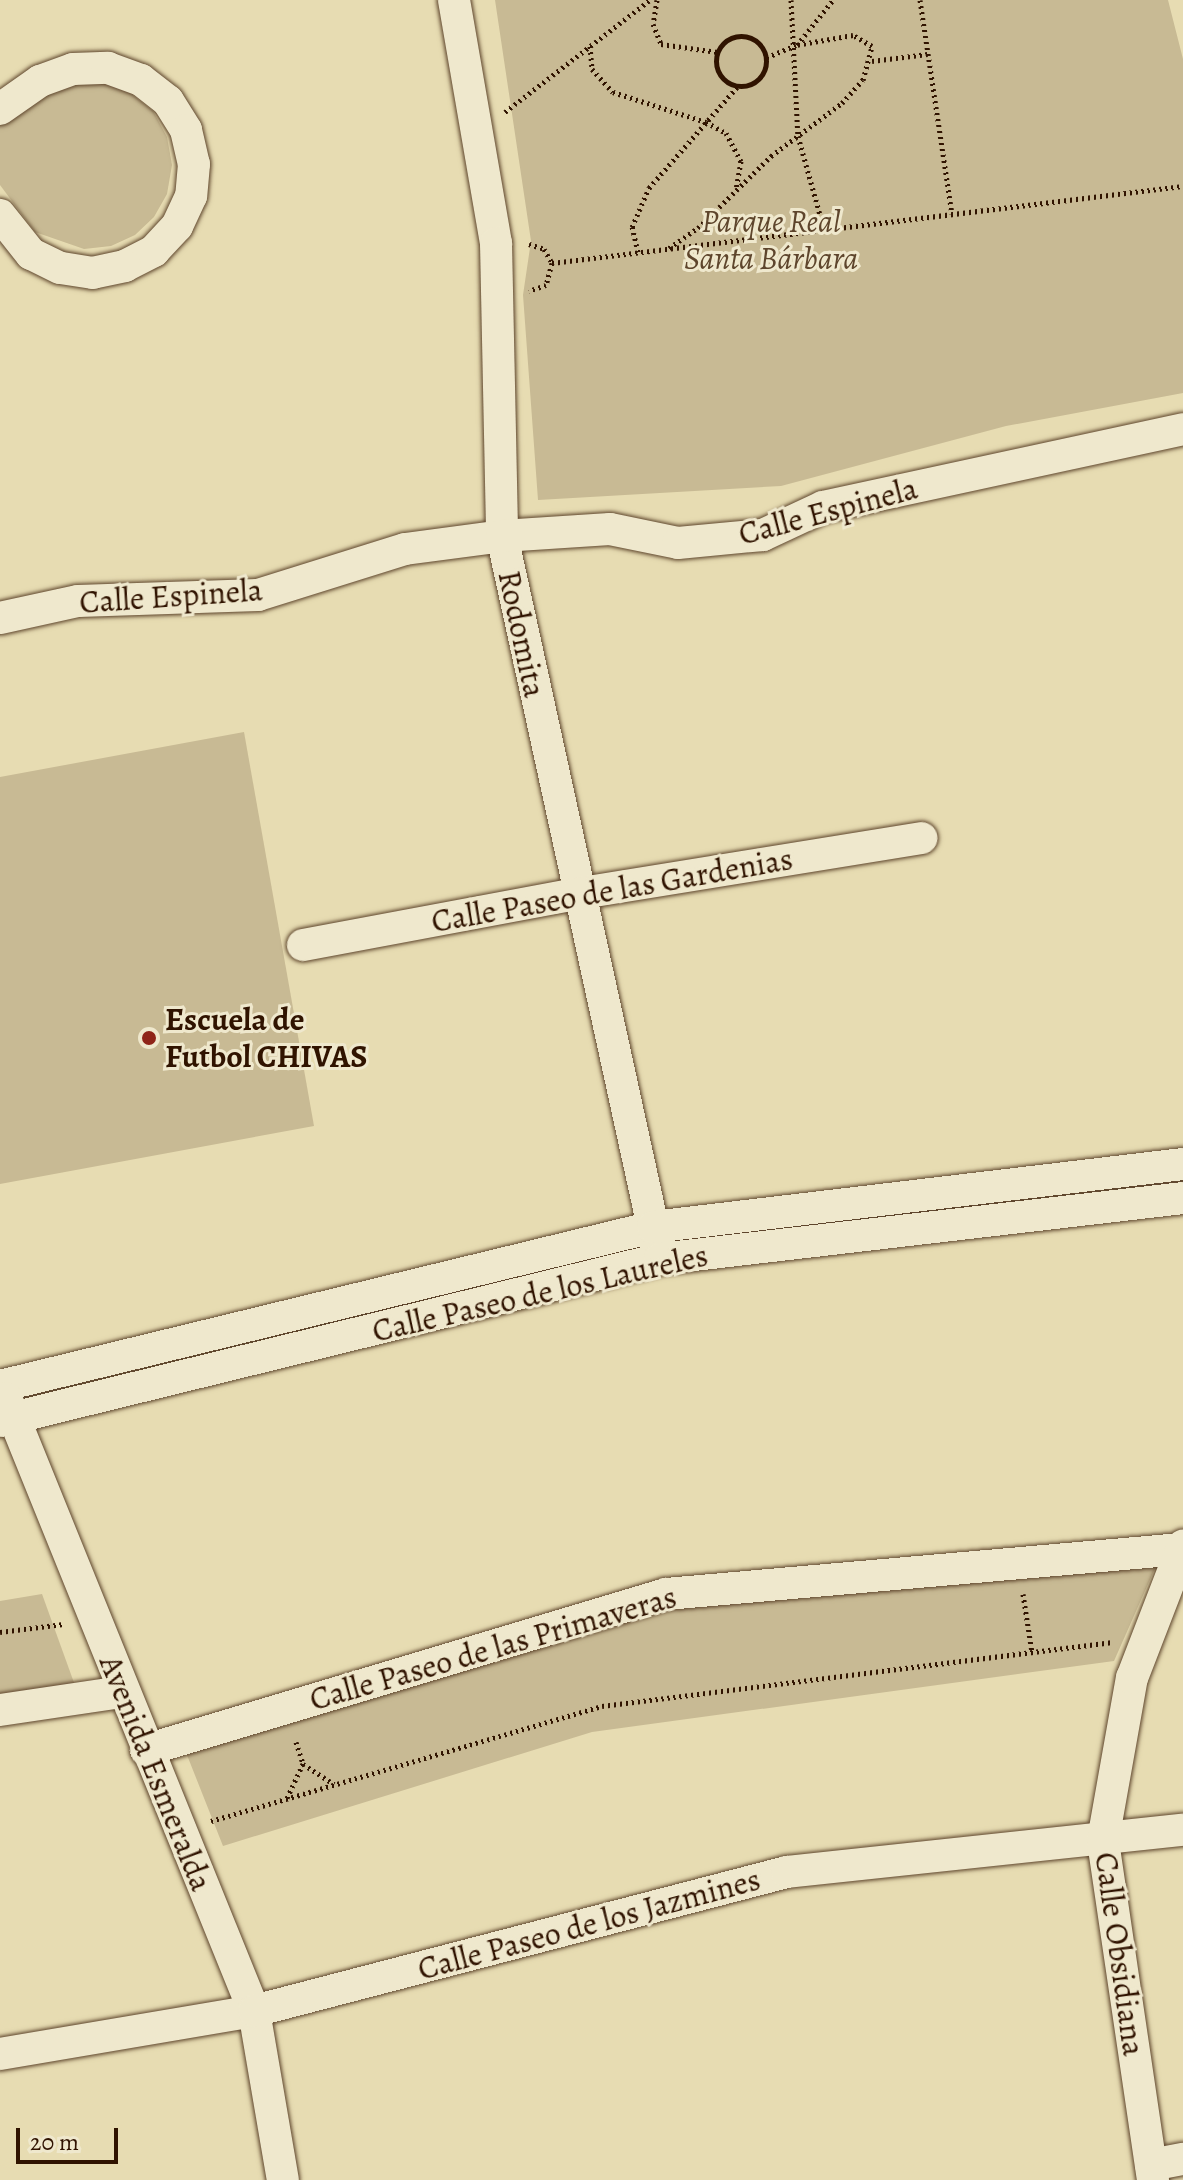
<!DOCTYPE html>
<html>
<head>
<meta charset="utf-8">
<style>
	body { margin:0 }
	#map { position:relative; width:1183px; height:2180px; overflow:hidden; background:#e7dcb2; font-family:Alegreya,serif }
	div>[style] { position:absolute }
	.green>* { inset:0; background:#c8ba94 }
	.path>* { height:5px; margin-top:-2.5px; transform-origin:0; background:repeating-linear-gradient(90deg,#301300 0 2px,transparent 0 6px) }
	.path>.ring { margin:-2.5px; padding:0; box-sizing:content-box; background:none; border:5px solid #301300; border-radius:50% }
	.roads { filter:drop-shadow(0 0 2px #5e452c) drop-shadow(0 0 2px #5e452c) }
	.minor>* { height:32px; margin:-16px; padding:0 16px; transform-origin:16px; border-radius:16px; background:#efe8cd }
	.dots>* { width:22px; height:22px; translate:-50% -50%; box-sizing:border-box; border:4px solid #efe8cd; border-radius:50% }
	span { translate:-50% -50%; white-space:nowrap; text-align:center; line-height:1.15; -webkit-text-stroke:6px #efe8cd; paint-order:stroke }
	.park-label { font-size:32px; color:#5e452c; font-style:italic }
	.street-label { font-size:32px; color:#301300 }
	.poi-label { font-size:32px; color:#301300; font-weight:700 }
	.left { translate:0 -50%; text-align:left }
	.scale { position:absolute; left:16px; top:2128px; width:102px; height:36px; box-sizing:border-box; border:4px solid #301300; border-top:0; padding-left:10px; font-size:24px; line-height:28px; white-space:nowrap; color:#301300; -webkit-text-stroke:6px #efe8cd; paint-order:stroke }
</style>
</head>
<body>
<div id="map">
	<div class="green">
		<i style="clip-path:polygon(495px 0,1168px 0,1183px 59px,1183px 393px,1006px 426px,781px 486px,538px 500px,523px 295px,531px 241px)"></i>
		<i style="clip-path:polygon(74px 83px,103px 83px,130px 93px,153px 111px,167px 137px,172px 165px,167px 194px,154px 217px,135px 235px,111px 246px,84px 249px,35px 232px,0 185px,0 124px,46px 92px)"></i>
		<i style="clip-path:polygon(244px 732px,314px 1126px,0 1184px,0 777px)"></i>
		<i style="clip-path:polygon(1156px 1566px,1114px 1661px,592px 1732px,223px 1846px,185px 1750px,678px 1606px)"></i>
		<i style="clip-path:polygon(42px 1594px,77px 1691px,0 1703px,0 1601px)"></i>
	</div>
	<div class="path">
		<i style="left:657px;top:0;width:24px;rotate:99deg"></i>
		<i style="left:653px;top:24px;width:22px;rotate:68deg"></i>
		<i style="left:661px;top:44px;width:57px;rotate:8.1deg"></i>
		<i style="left:791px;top:0;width:136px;rotate:87.1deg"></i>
		<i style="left:798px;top:136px;width:97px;rotate:74.4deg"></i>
		<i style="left:920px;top:0;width:216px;rotate:81.5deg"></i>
		<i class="ring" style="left:716px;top:36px;width:45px;height:45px"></i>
		<i style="left:797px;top:45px;width:58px;rotate:-51.3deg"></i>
		<i style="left:590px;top:46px;width:23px;rotate:85deg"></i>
		<i style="left:592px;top:69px;width:31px;rotate:48deg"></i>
		<i style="left:613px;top:92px;width:98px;rotate:17.9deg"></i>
		<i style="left:706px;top:122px;width:23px;rotate:29deg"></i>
		<i style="left:726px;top:133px;width:32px;rotate:62deg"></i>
		<i style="left:741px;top:161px;width:27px;rotate:100deg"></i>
		<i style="left:872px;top:61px;width:56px;rotate:-7.1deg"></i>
		<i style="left:505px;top:112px;width:183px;rotate:-37.7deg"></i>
		<i style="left:529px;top:244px;width:16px;rotate:18deg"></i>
		<i style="left:544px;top:249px;width:16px;rotate:60deg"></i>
		<i style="left:552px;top:263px;width:23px;rotate:105deg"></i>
		<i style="left:546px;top:285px;width:18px;rotate:161deg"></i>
		<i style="left:669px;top:248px;width:35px;rotate:-35deg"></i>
		<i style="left:698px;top:228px;width:103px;rotate:-44.6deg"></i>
		<i style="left:771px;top:156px;width:89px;rotate:-36.7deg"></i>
		<i style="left:842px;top:103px;width:31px;rotate:-48deg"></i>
		<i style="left:863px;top:80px;width:35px;rotate:-75deg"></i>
		<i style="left:872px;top:46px;width:22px;rotate:-150deg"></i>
		<i style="left:853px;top:35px;width:58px;rotate:170deg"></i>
		<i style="left:796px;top:45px;width:33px;rotate:157deg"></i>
		<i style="left:638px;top:252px;width:26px;rotate:-103deg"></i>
		<i style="left:632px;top:227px;width:43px;rotate:-66.4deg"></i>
		<i style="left:649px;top:188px;width:137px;rotate:-48.9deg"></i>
		<i style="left:552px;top:263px;width:636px;rotate:-6.96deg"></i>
		<i style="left:1023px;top:1594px;width:59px;rotate:81.2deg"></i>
		<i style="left:0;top:1632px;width:64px;rotate:-7.2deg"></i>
		<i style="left:296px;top:1742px;width:23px;rotate:72deg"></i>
		<i style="left:303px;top:1764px;width:37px;rotate:33deg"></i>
		<i style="left:287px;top:1798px;width:38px;rotate:-65deg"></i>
		<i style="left:211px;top:1821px;width:408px;rotate:-16.4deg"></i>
		<i style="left:602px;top:1706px;width:515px;rotate:-7.14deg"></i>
	</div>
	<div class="roads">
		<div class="minor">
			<i style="left:454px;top:0;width:247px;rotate:80.2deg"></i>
			<i style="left:496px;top:243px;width:293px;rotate:88.8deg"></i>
			<i style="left:502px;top:536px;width:740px;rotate:77.67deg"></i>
			<i style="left:0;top:109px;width:49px;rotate:-35deg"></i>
			<i style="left:40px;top:81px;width:35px;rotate:-20deg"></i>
			<i style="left:73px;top:69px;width:35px;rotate:-2deg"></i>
			<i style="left:108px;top:68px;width:35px;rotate:20deg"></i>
			<i style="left:141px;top:80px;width:34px;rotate:38deg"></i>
			<i style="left:168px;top:101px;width:34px;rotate:58deg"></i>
			<i style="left:186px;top:130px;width:35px;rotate:77deg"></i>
			<i style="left:194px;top:164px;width:32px;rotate:95deg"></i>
			<i style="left:191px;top:196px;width:33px;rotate:115deg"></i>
			<i style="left:177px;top:226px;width:34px;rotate:133deg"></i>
			<i style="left:154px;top:251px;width:33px;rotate:153deg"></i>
			<i style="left:125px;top:266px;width:33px;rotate:168deg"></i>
			<i style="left:93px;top:273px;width:33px;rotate:-171deg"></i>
			<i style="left:60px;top:268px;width:32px;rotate:-154deg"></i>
			<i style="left:31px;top:254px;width:50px;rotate:-128.5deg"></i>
			<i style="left:0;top:618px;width:80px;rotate:-12.3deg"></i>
			<i style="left:78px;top:601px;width:180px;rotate:-1.9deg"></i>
			<i style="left:258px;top:595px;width:154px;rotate:-17.4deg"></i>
			<i style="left:405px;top:549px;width:98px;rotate:-7.6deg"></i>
			<i style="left:502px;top:536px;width:108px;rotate:-3.7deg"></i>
			<i style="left:610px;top:529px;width:69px;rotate:11.6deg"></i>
			<i style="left:678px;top:543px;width:85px;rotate:-5.4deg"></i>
			<i style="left:763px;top:535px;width:66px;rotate:-25deg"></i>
			<i style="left:823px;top:507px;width:368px;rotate:-12.2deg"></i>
			<i style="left:303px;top:945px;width:278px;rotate:-10.6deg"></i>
			<i style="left:576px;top:894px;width:350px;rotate:-9.2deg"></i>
			<i style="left:0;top:1386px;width:672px;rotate:-13.68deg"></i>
			<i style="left:653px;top:1227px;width:534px;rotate:-6.78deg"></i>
			<i style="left:6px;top:1398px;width:661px;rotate:67.97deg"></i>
			<i style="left:254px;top:2011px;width:171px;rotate:80.3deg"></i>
			<i style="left:0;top:1421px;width:680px;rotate:-13.79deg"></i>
			<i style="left:660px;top:1259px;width:527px;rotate:-6.65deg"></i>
			<i style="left:0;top:1710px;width:123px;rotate:-8.4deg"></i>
			<i style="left:146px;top:1750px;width:543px;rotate:-16.7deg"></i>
			<i style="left:666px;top:1594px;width:517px;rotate:-4.99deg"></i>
			<i style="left:0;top:2054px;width:258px;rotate:-9.6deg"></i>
			<i style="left:254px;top:2011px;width:551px;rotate:-14.62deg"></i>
			<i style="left:787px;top:1872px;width:398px;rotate:-6.1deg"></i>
			<i style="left:1151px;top:2165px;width:33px;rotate:-11deg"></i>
			<i style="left:1153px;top:2180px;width:344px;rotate:-98.4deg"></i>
			<i style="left:1103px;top:1840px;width:165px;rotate:-79.9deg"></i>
			<i style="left:1132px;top:1678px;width:142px;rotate:-68.9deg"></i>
		</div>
	</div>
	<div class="dots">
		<i style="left:149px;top:1038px;background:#8f2418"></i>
	</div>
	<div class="park-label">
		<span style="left:771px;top:240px">Parque Real<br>Santa Bárbara</span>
	</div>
	<div class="street-label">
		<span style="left:828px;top:511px;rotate:-15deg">Calle Espinela</span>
		<span style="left:171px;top:596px;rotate:-4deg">Calle Espinela</span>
		<span style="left:522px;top:634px;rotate:78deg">Rodomita</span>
		<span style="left:612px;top:890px;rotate:-10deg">Calle Paseo de las Gardenias</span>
		<span style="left:540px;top:1293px;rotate:-13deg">Calle Paseo de los Laureles</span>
		<span style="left:493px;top:1648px;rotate:-16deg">Calle Paseo de las Primaveras</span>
		<span style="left:156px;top:1773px;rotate:68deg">Avenida Esmeralda</span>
		<span style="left:589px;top:1924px;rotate:-15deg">Calle Paseo de los Jazmines</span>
		<span style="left:1120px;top:1954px;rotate:82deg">Calle Obsidiana</span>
	</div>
	<div class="poi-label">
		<span class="left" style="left:165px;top:1038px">Escuela de<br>Futbol CHIVAS</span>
	</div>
	<div class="scale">20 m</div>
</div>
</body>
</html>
